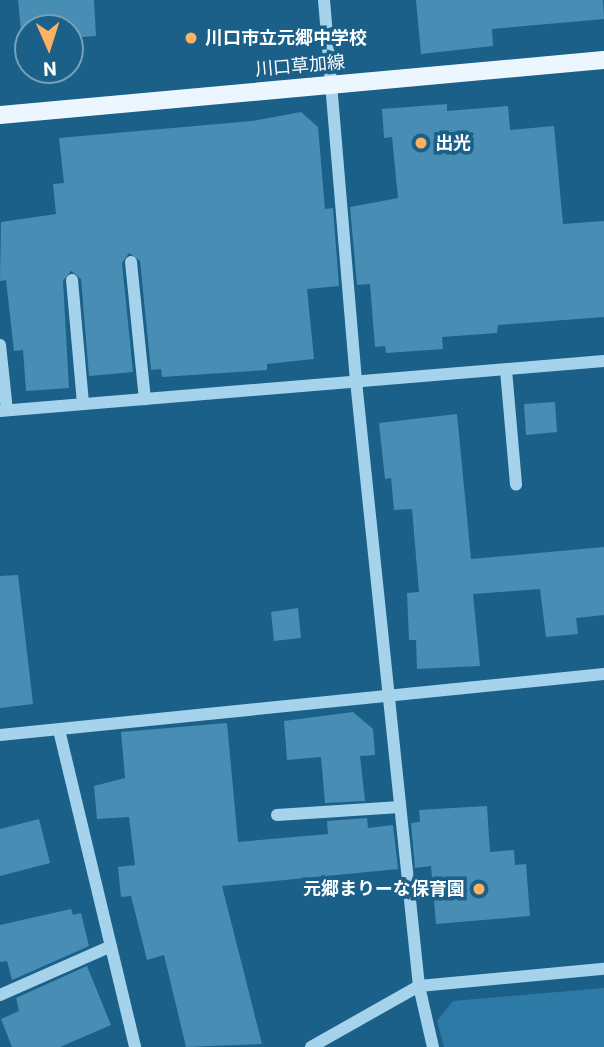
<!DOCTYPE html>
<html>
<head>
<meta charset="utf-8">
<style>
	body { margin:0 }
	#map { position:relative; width:604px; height:1047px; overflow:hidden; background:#1b6089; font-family:Roboto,"Noto Sans JP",sans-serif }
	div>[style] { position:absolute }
	.green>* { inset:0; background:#2c7aa5 }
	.building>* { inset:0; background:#488db3 }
	.minor>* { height:12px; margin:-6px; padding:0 6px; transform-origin:6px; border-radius:6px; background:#a5d3ec }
	.major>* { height:18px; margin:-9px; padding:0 9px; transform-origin:9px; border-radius:9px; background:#ebf6ff }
	.dots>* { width:19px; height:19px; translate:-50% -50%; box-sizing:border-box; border:4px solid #1b6089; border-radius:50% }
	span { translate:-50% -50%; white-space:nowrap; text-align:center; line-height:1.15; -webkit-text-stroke:7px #1b6089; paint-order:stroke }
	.poi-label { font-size:18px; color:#fff; font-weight:700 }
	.left { translate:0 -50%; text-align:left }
	.right { translate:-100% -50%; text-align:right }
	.street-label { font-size:18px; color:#fff }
	.north { position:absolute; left:14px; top:14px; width:70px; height:70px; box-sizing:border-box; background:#1b6089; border:2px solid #76a0b8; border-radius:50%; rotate:177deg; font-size:19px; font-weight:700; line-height:28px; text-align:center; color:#fff }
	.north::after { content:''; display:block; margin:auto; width:24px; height:32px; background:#fdb262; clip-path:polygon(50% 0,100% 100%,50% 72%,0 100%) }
</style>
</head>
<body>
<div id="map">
	<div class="green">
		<i style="clip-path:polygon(604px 988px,604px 1047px,444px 1047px,437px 1021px,453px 1001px)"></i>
	</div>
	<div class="building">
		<i style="clip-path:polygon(18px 0,94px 0,96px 36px,70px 38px,70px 28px,28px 28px,28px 42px,22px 42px)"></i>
		<i style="clip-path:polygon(416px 0,603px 0,604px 19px,492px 29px,493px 46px,421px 54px)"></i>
		<i style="clip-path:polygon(447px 104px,447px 111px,508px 106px,510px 130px,554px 126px,563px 224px,604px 221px,604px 317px,498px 325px,497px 333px,442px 337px,443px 349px,386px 353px,385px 346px,375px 347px,370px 284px,357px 285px,350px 207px,398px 198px,392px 137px,384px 138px,382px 109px)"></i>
		<i style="clip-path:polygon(301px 112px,318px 127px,325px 209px,333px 208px,339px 286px,307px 289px,314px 359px,267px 364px,267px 370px,162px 377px,161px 369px,151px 370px,140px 261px,129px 253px,122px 263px,133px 372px,89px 376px,81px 279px,71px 271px,63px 281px,69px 388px,26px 391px,23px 350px,14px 351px,6px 280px,0 281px,1px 222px,56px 214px,53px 184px,64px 183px,59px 138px,252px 121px)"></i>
		<i style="clip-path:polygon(555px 402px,557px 432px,526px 435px,524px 404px)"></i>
		<i style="clip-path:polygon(457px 414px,471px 559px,604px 547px,604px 615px,576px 618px,578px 634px,546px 637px,540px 589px,473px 594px,480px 666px,417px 669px,416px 640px,409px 640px,407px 593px,419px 592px,412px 509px,394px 510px,391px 478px,385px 479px,379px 423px)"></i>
		<i style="clip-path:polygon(18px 575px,33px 704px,0 708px,0 576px)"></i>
		<i style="clip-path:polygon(298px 608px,301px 638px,274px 641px,271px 612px)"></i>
		<i style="clip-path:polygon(353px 712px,373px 729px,375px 755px,360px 756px,365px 801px,325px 803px,321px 757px,287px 760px,284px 721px)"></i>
		<i style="clip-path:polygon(227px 723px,238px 842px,328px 834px,327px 821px,367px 818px,368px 828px,393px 825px,398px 869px,222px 886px,262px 1044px,186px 1047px,164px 955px,147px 960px,131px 896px,121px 897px,118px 867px,135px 865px,129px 817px,97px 819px,94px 786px,125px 778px,121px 732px)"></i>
		<i style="clip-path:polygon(487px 806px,490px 852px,514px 850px,515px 865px,526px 864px,530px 916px,436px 924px,431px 866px,415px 868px,411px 823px,420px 822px,419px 810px)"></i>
		<i style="clip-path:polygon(39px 819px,50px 863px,0 876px,0 829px)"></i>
		<i style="clip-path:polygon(71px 909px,73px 915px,81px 913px,89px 946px,12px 980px,7px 961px,0 962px,0 925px)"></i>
		<i style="clip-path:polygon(87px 966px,111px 1025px,60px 1047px,12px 1047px,1px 1019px,19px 1011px,16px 998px)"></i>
	</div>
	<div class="minor">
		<i style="left:324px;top:0;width:382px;rotate:85.2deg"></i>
		<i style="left:356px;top:381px;width:608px;rotate:84.06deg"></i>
		<i style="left:419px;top:986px;width:63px;rotate:77.1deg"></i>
		<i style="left:131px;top:262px;width:138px;rotate:84.2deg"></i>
		<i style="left:72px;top:280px;width:124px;rotate:84.9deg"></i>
		<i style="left:0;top:345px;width:65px;rotate:83.9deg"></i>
		<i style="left:506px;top:370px;width:115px;rotate:85deg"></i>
		<i style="left:0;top:411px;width:606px;rotate:-4.73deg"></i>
		<i style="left:59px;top:730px;width:326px;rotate:76.5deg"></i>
		<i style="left:0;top:735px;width:607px;rotate:-5.77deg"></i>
		<i style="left:277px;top:815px;width:123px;rotate:-3.7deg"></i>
		<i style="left:0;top:995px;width:121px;rotate:-23.8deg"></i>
		<i style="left:311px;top:1047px;width:124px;rotate:-29.5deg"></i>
		<i style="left:419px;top:986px;width:186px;rotate:-5.3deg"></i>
	</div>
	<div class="major">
		<i style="left:0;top:115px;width:606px;rotate:-5.2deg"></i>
	</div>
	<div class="dots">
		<i style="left:191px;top:38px;background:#fdb262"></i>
		<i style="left:421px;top:143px;background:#fdb262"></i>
		<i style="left:479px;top:889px;background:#fdb262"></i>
	</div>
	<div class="poi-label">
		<span class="left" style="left:205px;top:38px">川口市立元郷中学校</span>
		<span class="left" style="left:435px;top:143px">出光</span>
		<span class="right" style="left:465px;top:889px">元郷まりーな保育園</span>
	</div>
	<div class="street-label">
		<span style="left:300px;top:66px;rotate:-5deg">川口草加線</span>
	</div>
	<div class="north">N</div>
</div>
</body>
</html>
